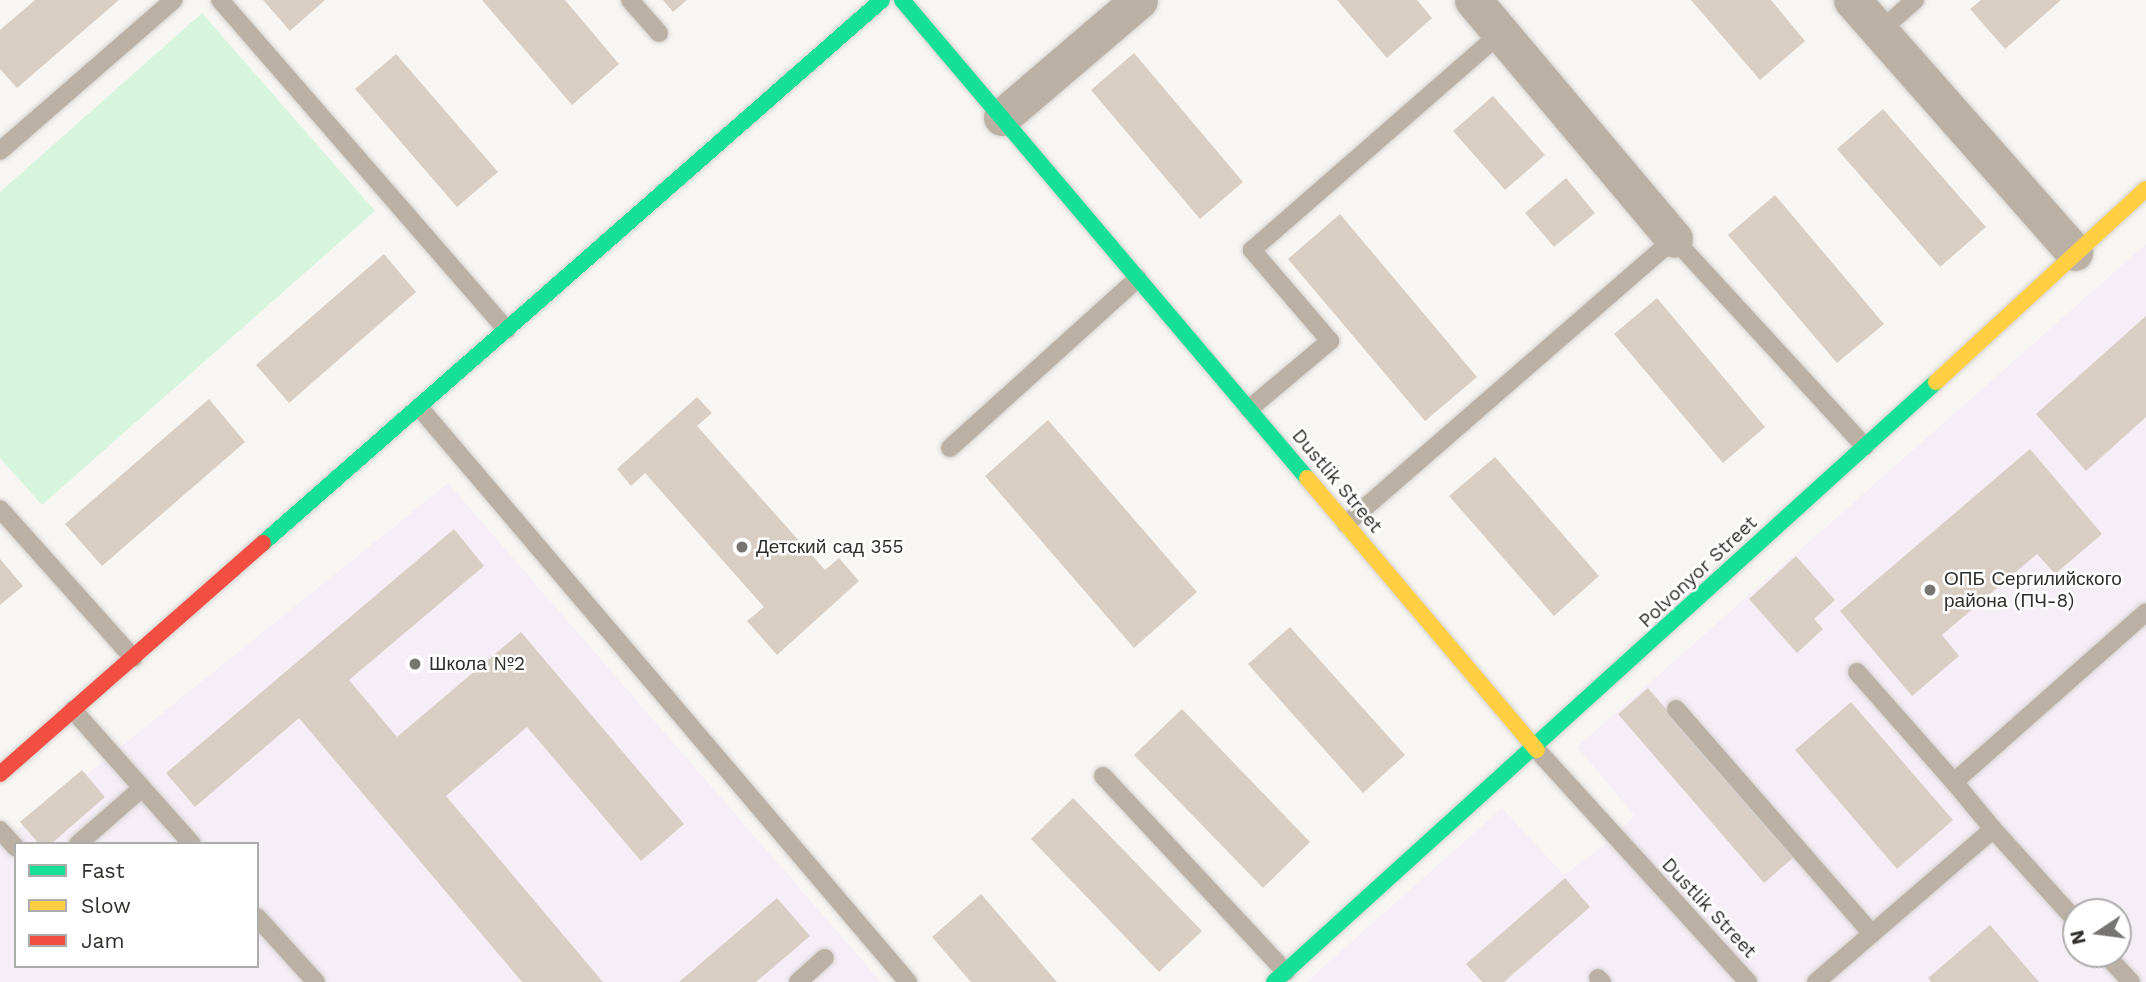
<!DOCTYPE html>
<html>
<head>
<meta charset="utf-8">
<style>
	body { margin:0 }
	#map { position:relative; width:2146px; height:982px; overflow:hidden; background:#f8f6f3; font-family:"Work Sans",sans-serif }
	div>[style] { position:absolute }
	.education>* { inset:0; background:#f6eef7 }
	.green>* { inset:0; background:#d7f5de }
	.building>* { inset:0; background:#d9cec3 }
	.roads { filter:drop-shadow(0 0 2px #d3d2d0) drop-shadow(0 0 2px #d3d2d0) }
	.lane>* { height:18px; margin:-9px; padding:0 9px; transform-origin:9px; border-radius:9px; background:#bbb0a4 }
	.street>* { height:37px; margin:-18.5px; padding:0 18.5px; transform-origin:18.5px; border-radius:18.5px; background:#bbb0a4 }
	.fast>* { height:16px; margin:-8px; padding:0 8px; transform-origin:8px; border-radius:8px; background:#16e098 }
	.slow>* { height:16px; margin:-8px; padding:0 8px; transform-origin:8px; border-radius:8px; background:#ffcf43 }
	.jam>* { height:16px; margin:-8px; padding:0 8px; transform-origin:8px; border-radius:8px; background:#f24e42 }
	.dots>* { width:19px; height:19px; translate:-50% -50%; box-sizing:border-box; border:4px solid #fff; border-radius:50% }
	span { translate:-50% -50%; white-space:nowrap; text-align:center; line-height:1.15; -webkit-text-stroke:5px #fff; paint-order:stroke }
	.street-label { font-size:19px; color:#302f2d }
	.poi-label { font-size:19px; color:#302f2d }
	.left { translate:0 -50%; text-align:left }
	.legend { position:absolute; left:14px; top:842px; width:245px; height:126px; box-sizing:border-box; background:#fff; border:2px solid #acacab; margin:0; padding:9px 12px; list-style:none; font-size:21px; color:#302f2d }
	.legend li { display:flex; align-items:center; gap:14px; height:35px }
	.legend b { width:35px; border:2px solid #acacab }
	.north { position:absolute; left:2062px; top:898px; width:70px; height:70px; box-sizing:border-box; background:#fff; border:2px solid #acacab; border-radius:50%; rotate:257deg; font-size:19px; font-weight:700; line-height:28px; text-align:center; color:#302f2d }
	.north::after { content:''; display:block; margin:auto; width:24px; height:32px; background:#767572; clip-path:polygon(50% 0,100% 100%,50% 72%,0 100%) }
</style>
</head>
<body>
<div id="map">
	<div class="education">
		<i style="clip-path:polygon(evenodd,2146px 244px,2146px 982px,1306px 982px,1502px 808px,1564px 875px,1615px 837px,1634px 815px,1577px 747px,2146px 244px,2076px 912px,2118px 912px,2118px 954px,2076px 954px,2076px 912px)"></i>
		<i style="clip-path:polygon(evenodd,448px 483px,881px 982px,0 982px,0 844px,448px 483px,16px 844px,257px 844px,257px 966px,16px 966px,16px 844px)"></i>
	</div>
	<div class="green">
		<i style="clip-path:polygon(202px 13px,375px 211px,42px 505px,0 458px,0 192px)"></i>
	</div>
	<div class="building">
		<i style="clip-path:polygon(35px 0,119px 0,17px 88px,0 69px,0 30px)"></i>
		<i style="clip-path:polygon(263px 0,325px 0,290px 31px)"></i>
		<i style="clip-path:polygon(482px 0,565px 0,619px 64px,572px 105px)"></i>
		<i style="clip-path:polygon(663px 0,687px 0,673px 12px)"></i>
		<i style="clip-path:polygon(1337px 0,1417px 0,1432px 18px,1387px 58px)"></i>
		<i style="clip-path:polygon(1691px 0,1771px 0,1805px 41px,1760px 80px)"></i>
		<i style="clip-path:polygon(1981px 0,2061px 0,2005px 49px,1970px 9px)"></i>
		<i style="clip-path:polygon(1134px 53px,1243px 182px,1200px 219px,1091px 90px)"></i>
		<i style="clip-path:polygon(396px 54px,498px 172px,457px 207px,355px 89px)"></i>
		<i style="clip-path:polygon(1493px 96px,1545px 155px,1505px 190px,1453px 131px)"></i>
		<i style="clip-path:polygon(1883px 109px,1986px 227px,1940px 267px,1837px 149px)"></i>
		<i style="clip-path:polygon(1566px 178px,1595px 213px,1554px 247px,1525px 213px)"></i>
		<i style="clip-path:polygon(1775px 195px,1884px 324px,1837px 363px,1728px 235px)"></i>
		<i style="clip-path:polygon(1340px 214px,1477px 377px,1425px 421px,1288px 259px)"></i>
		<i style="clip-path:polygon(384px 254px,416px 292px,289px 403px,256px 365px)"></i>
		<i style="clip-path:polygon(1657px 298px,1765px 427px,1723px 463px,1614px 334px)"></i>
		<i style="clip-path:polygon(2146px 316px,2146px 417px,2086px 471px,2036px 414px)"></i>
		<i style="clip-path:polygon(697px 397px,712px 413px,697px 426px,825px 570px,839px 558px,859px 581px,777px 655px,747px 621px,764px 607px,645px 473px,631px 486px,617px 469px)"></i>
		<i style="clip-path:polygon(209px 399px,245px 442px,102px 566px,65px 524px)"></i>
		<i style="clip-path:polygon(1048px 420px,1197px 592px,1134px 648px,985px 476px)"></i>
		<i style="clip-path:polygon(2030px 449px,2102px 534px,2055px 574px,2037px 554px,1942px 635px,1959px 656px,1912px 696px,1840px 611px)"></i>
		<i style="clip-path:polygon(1495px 457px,1599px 576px,1554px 616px,1449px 496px)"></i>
		<i style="clip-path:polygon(454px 529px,484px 566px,349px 680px,397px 737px,521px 632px,684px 824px,641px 861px,527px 727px,446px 796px,603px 982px,522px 982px,299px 718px,195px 807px,166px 773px)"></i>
		<i style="clip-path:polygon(1796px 556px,1835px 600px,1814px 619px,1823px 629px,1797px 653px,1749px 599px)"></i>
		<i style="clip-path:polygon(0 559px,23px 586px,0 605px)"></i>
		<i style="clip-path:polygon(1290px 627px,1405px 755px,1363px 793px,1248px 664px)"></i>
		<i style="clip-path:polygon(1648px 688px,1794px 857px,1764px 883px,1618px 714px)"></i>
		<i style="clip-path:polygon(1851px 702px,1953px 820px,1897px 869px,1795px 750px)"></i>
		<i style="clip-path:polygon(1182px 709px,1310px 842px,1263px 888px,1134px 755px)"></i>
		<i style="clip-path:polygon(82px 770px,105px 797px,51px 844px,39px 844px,20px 822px)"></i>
		<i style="clip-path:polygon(1073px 798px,1202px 931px,1159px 972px,1031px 839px)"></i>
		<i style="clip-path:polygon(1565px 878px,1590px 907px,1504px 982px,1482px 982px,1466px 964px)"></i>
		<i style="clip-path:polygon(981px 894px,1057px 982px,971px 982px,932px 937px)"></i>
		<i style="clip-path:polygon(777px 898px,810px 936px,756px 982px,679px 982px)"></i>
		<i style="clip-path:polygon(1990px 925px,2039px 982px,1931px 982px,1928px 978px)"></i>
	</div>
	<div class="roads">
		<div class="lane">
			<i style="left:220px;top:0;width:437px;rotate:49deg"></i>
			<i style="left:630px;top:0;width:44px;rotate:48.7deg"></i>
			<i style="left:1880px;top:31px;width:47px;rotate:-41.5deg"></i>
			<i style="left:0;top:151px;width:230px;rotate:-41deg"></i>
			<i style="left:419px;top:407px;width:755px;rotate:49.62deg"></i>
			<i style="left:1249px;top:409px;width:106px;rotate:-40deg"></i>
			<i style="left:1330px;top:341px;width:120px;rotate:-130.6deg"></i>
			<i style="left:1252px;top:250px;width:330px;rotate:-41.1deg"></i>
			<i style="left:950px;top:448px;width:253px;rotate:-42.1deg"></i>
			<i style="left:0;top:509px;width:200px;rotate:48.2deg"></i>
			<i style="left:1346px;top:524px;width:435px;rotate:-41deg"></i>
			<i style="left:1674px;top:239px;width:282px;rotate:47.4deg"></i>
			<i style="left:1857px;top:672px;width:147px;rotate:48.6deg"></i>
			<i style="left:1676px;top:709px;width:298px;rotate:48.9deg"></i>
			<i style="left:73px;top:710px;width:179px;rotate:48.4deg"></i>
			<i style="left:1537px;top:750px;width:314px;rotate:47.7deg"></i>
			<i style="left:1103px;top:776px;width:268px;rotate:47deg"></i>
			<i style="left:1993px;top:829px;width:124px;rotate:47.9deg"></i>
			<i style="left:0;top:830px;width:24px;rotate:48deg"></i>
			<i style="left:78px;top:844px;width:85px;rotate:-41.2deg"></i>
			<i style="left:257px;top:917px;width:88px;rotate:47.8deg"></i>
			<i style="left:2105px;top:954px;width:38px;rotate:47deg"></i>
			<i style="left:1598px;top:978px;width:6px;rotate:45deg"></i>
			<i style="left:798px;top:982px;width:36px;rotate:-42deg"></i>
			<i style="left:1816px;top:982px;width:234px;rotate:-40.8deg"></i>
			<i style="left:1993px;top:829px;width:61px;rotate:-129.7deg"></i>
			<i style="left:1954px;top:782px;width:256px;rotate:-41.5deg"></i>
		</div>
		<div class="street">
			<i style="left:1473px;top:0;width:312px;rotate:49.9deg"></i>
			<i style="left:1852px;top:0;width:336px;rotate:48.6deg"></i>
			<i style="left:1002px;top:117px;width:180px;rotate:-40.5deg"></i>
		</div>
		<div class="fast">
			<i style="left:902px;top:0;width:627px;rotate:49.73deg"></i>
			<i style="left:263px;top:543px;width:823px;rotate:-41.26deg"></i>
			<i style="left:1274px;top:982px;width:893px;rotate:-42.19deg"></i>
		</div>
		<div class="slow">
			<i style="left:1936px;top:382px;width:285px;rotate:-42.6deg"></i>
			<i style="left:1307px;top:478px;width:356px;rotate:49.8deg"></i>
		</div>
		<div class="jam">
			<i style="left:0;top:774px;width:350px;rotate:-41.3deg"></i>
		</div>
	</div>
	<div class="dots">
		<i style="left:742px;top:547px;background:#767572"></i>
		<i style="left:1930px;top:590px;background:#767572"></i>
		<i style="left:415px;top:664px;background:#767572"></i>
	</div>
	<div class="street-label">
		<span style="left:1337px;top:481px;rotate:50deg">Dustlik Street</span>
		<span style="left:1698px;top:572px;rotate:-43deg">Polvonyor Street</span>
		<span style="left:1709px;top:908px;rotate:47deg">Dustlik Street</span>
	</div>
	<div class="poi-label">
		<span class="left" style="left:756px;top:547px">Детский сад 355</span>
		<span class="left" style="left:1944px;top:590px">ОПБ Сергилийского<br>района (ПЧ-8)</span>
		<span class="left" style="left:429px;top:664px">Школа №2</span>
	</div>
	<ul class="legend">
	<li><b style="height:9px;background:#16e098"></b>Fast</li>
	<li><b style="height:9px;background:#ffcf43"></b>Slow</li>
	<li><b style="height:9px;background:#f24e42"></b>Jam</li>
	</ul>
	<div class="north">N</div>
</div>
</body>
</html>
